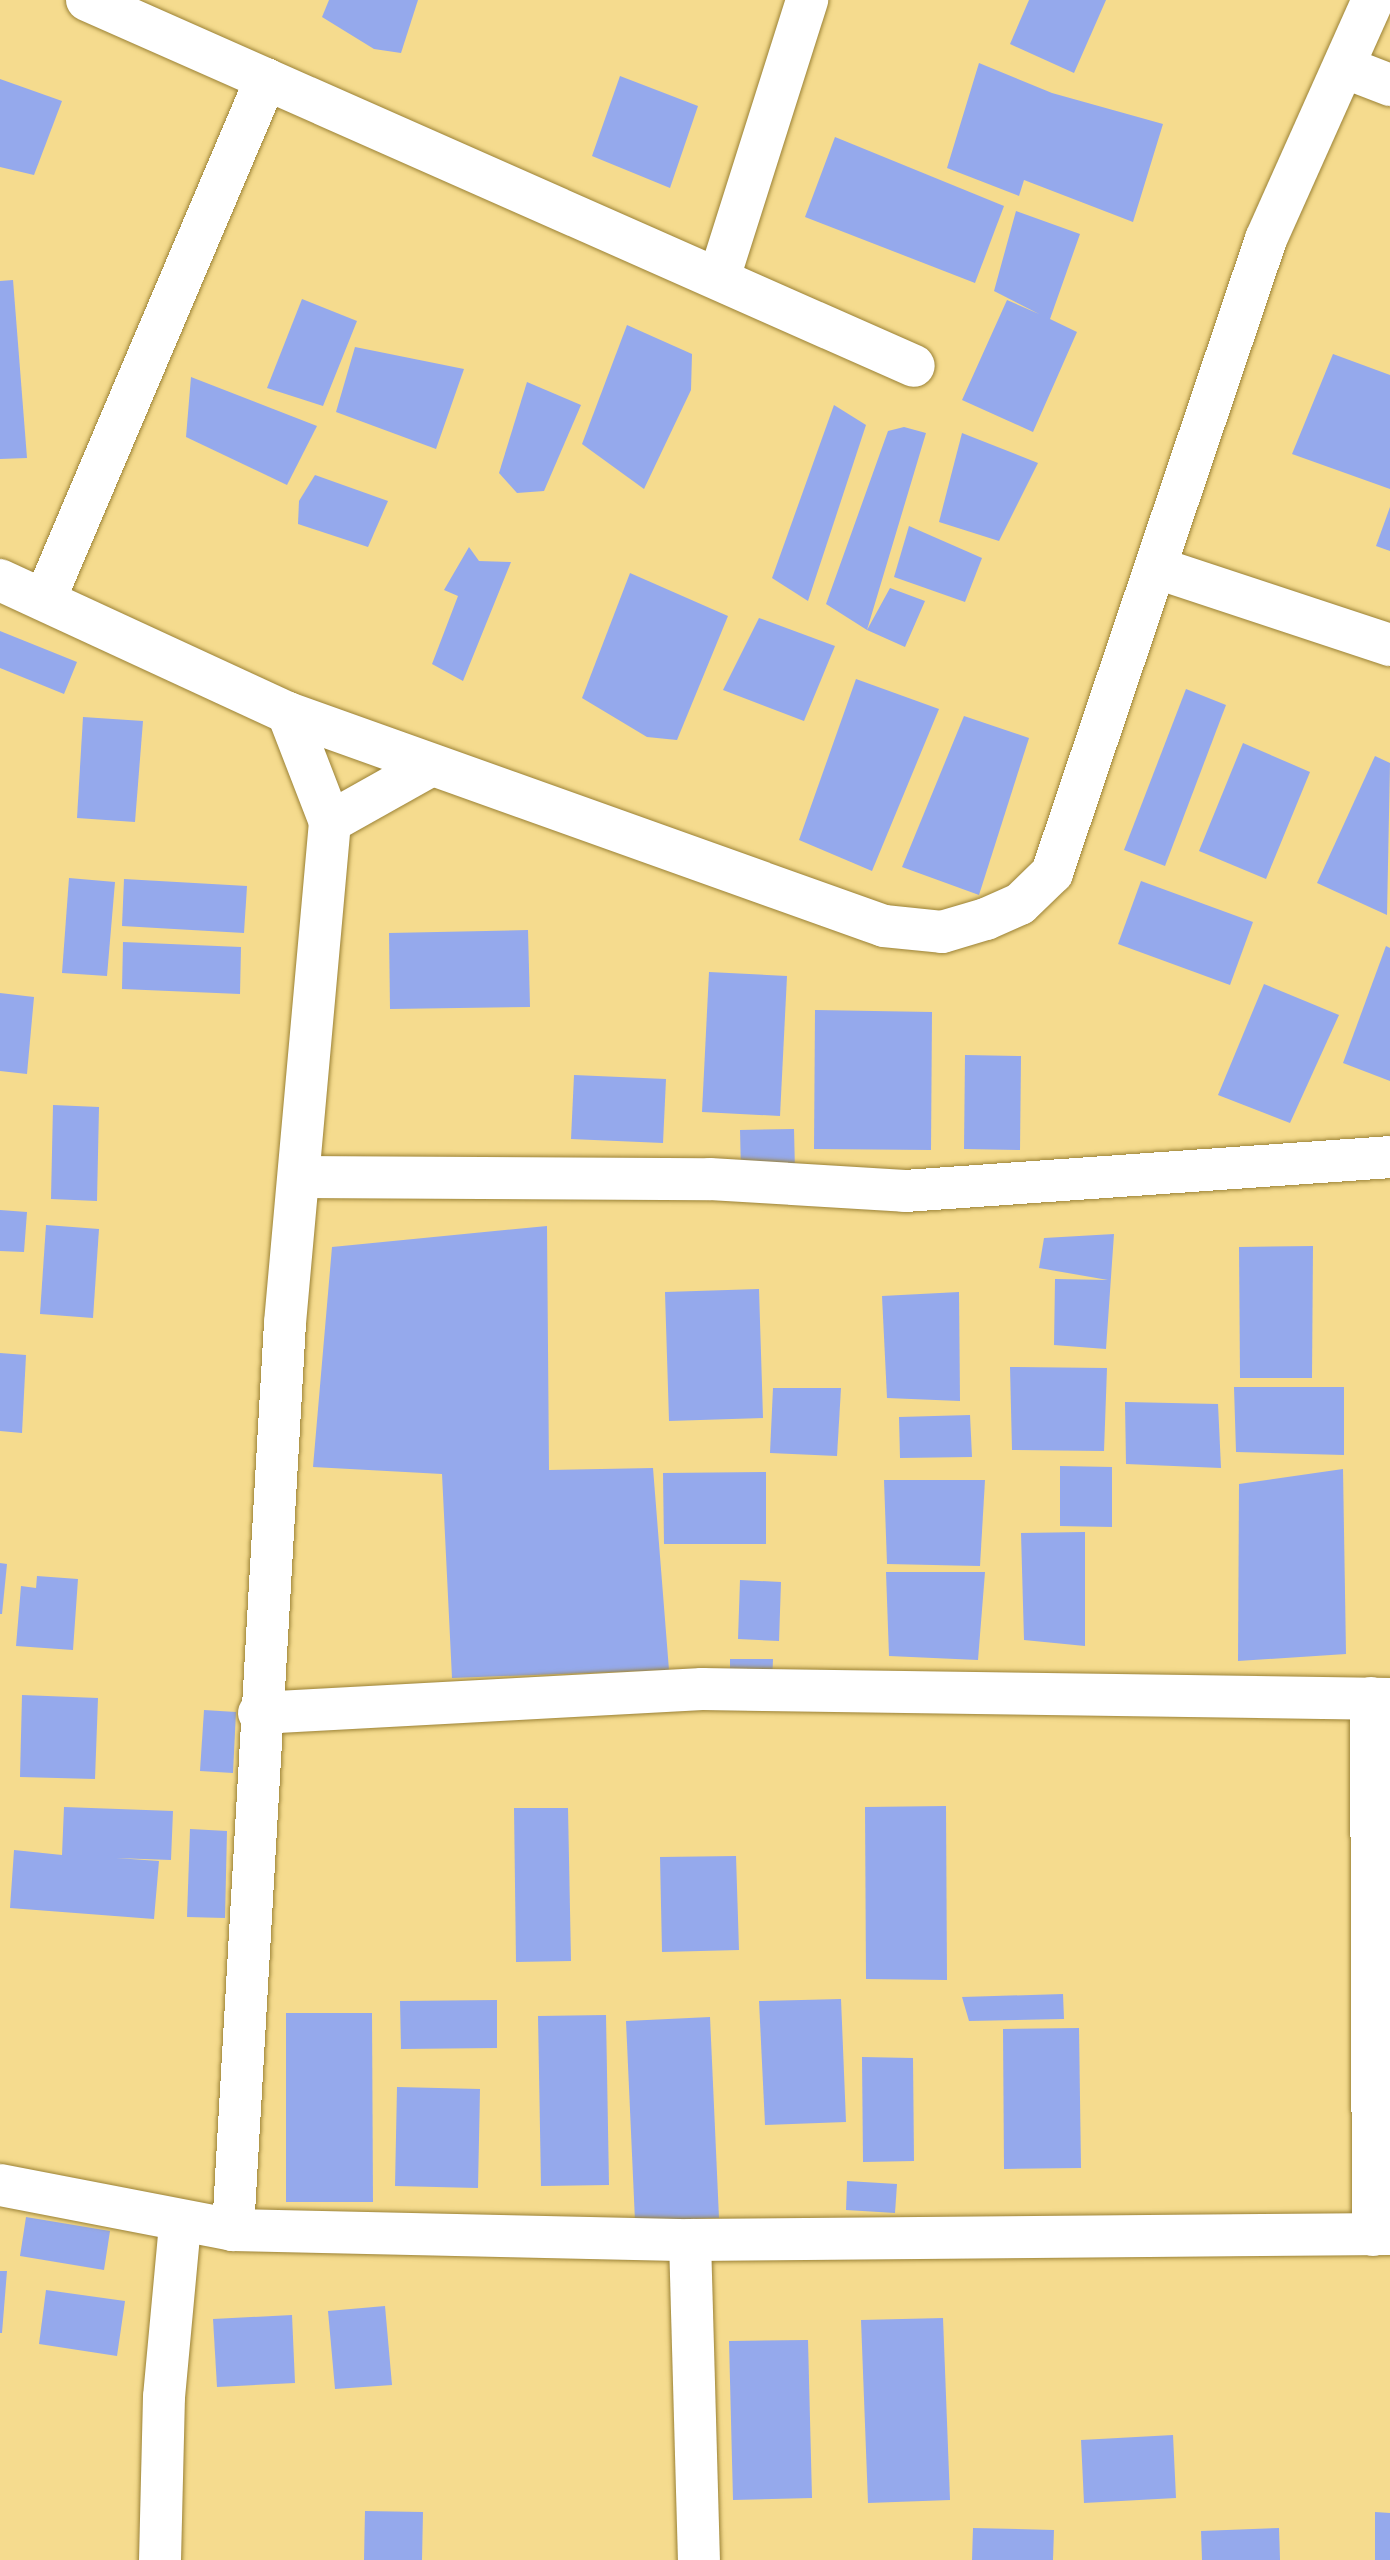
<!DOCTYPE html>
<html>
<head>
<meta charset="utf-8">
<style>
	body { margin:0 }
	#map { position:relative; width:1390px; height:2560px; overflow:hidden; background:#f5db8e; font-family:Raleway,sans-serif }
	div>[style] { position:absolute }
	.building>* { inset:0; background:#95a9ec }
	.roads { filter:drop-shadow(0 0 2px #9b8236) drop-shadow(0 0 2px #9b8236) }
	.minor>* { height:42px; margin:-21px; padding:0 21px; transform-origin:21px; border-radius:21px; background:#fff }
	span { translate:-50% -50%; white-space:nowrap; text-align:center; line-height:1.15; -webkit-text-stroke:7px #fdfdfd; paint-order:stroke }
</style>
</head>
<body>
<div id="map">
	<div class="building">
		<i style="clip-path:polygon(329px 0,418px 0,401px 53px,374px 49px,322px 17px)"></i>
		<i style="clip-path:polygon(1029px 0,1106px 0,1074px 73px,1010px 44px)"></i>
		<i style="clip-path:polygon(979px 63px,1052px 93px,1163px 124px,1133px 222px,1024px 180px,1019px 196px,947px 168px)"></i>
		<i style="clip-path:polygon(620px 76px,698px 106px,670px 188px,592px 156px)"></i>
		<i style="clip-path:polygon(0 79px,62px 101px,34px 175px,0 167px)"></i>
		<i style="clip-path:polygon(835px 137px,1004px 206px,975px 283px,805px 217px)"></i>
		<i style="clip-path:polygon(1016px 211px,1080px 234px,1050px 319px,1077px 332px,1033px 432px,962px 400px,1007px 300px,1039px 314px,994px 291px)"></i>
		<i style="clip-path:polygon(13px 280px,27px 458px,0 459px,0 281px)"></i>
		<i style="clip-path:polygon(302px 299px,357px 321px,323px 406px,267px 388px)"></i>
		<i style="clip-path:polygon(627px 325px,692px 354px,691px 390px,644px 489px,582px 444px)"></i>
		<i style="clip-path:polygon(355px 347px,464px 369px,436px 449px,336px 412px)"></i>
		<i style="clip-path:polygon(1333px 354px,1390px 375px,1390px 489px,1292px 454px)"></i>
		<i style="clip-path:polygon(191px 377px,317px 426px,287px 485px,186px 437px)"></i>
		<i style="clip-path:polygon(527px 382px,581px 405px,544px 491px,517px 493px,499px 473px)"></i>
		<i style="clip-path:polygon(834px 405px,866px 425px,808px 601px,772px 578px)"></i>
		<i style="clip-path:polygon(904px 427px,926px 433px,867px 630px,890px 588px,925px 601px,905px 647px,867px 630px,826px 604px,888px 431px)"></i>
		<i style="clip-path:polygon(962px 433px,1038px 463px,999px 541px,939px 522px)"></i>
		<i style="clip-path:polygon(315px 475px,388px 501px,368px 547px,298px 524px,299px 501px)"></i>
		<i style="clip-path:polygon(1390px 507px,1390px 551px,1376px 546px)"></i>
		<i style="clip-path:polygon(909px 526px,982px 558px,965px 602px,894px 577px)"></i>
		<i style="clip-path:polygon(469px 547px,479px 561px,511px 562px,463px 681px,432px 664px,458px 596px,444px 590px)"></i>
		<i style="clip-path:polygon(630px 573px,728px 616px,677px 740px,647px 737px,582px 698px)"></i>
		<i style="clip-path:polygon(759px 618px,835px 646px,804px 721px,723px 690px)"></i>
		<i style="clip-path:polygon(0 631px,77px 662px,64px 694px,0 668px)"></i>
		<i style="clip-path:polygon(856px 679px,939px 709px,872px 871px,799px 840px)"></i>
		<i style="clip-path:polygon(1186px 689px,1226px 705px,1165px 866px,1124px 850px)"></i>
		<i style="clip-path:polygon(964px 716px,1029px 738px,979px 895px,902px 867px)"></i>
		<i style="clip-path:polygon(83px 717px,143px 721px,135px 822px,77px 818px)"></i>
		<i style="clip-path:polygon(1243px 743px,1310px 772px,1266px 879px,1199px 851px)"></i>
		<i style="clip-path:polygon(1375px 756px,1390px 763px,1387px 915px,1317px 883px)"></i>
		<i style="clip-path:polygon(69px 878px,115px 882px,107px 976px,62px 973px)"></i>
		<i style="clip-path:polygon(124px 879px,247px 886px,244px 933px,122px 926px)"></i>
		<i style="clip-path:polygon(1141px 881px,1253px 922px,1230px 985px,1118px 944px)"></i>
		<i style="clip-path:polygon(528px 930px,530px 1007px,390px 1009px,389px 933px)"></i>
		<i style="clip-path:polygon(123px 942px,241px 947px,240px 994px,122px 989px)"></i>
		<i style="clip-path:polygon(1386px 946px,1390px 948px,1390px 1081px,1343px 1063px)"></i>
		<i style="clip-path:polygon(709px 972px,787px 976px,780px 1116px,702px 1112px)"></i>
		<i style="clip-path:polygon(1264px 984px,1339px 1015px,1290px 1123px,1218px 1095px)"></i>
		<i style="clip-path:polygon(0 993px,34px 997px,27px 1074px,0 1071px)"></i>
		<i style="clip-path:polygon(815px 1010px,932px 1012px,931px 1150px,814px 1149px)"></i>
		<i style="clip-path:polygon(965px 1055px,1021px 1056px,1020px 1150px,964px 1149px)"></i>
		<i style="clip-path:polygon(574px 1075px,666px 1079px,663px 1143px,571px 1139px)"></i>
		<i style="clip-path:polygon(53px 1105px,99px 1107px,97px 1201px,51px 1199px)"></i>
		<i style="clip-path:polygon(794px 1129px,795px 1171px,741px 1172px,740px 1130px)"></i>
		<i style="clip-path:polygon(0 1210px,27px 1212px,24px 1252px,0 1251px)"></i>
		<i style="clip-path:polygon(46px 1225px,99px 1229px,93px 1318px,40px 1314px)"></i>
		<i style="clip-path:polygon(547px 1226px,549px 1470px,653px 1468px,669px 1670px,452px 1678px,442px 1474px,313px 1467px,332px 1247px)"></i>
		<i style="clip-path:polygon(1114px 1234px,1106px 1349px,1054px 1345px,1055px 1279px,1108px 1280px,1039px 1268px,1044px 1238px)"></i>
		<i style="clip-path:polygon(1313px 1246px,1312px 1378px,1240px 1378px,1239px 1247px)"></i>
		<i style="clip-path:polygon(759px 1289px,763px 1418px,669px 1421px,665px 1292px)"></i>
		<i style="clip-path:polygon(959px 1292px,960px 1401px,887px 1398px,882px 1296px)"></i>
		<i style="clip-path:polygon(0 1353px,26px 1355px,22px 1433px,0 1431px)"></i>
		<i style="clip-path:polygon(1010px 1367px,1107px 1368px,1104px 1451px,1012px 1450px)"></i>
		<i style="clip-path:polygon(1234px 1387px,1344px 1387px,1344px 1455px,1236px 1452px)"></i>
		<i style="clip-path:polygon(773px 1388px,841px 1388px,837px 1456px,770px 1453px)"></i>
		<i style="clip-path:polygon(1125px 1402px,1218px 1404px,1221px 1468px,1126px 1464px)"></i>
		<i style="clip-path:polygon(970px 1415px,972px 1457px,900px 1458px,899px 1417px)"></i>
		<i style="clip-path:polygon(1060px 1466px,1112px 1467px,1112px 1527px,1060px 1526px)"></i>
		<i style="clip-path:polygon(1343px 1469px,1346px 1654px,1238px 1661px,1239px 1484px)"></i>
		<i style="clip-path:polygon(766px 1472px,766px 1544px,664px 1544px,663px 1473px)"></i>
		<i style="clip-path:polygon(884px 1480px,985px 1480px,980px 1566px,887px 1564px)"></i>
		<i style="clip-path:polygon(1085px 1532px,1085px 1646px,1024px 1640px,1021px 1533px)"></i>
		<i style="clip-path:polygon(0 1563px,7px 1564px,2px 1614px,0 1614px)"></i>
		<i style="clip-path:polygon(886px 1572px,985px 1572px,978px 1660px,889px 1656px)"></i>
		<i style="clip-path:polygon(37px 1576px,78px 1579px,73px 1650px,16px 1646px,21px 1586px,36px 1588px)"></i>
		<i style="clip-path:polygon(740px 1580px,781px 1582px,779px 1641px,738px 1639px)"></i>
		<i style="clip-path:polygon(730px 1659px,773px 1659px,772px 1684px,730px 1684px)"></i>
		<i style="clip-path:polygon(22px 1695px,98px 1698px,95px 1779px,20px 1777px)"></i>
		<i style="clip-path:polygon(204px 1710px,236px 1712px,233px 1773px,200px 1771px)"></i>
		<i style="clip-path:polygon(946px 1806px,947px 1980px,866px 1979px,865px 1807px)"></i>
		<i style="clip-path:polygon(64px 1807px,173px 1811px,171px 1860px,116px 1858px,159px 1861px,154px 1919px,10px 1908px,14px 1850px,62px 1855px)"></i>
		<i style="clip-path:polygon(514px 1808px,568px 1808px,571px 1961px,516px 1962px)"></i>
		<i style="clip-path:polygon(190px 1829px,227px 1831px,225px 1918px,187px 1917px)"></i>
		<i style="clip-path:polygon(736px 1856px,739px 1950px,662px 1952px,660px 1857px)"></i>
		<i style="clip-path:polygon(1063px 1994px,1064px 2019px,969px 2021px,962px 1997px)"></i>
		<i style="clip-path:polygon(841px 1999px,846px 2122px,765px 2125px,759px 2001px)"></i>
		<i style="clip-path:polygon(497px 2000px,497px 2048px,401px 2049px,400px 2001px)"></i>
		<i style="clip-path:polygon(286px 2013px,372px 2013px,373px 2202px,286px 2202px)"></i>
		<i style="clip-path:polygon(606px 2015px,609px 2185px,541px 2186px,538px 2016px)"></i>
		<i style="clip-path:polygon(710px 2017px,719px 2218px,635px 2221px,626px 2021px)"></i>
		<i style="clip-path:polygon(1079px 2028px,1081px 2168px,1004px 2169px,1003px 2029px)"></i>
		<i style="clip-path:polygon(862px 2057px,913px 2058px,914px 2161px,863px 2162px)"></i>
		<i style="clip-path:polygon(397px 2087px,480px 2089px,478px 2188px,395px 2186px)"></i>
		<i style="clip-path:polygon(847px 2181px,897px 2184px,895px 2213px,846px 2210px)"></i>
		<i style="clip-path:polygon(26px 2217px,110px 2231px,104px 2270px,20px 2256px)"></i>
		<i style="clip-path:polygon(0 2271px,7px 2271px,2px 2333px,0 2333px)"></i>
		<i style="clip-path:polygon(46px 2290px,125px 2301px,117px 2356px,39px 2344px)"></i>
		<i style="clip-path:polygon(385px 2306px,392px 2385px,335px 2389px,328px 2311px)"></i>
		<i style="clip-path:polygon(292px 2315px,295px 2383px,217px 2387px,213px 2319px)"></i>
		<i style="clip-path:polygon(943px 2318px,950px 2500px,868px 2503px,861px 2320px)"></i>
		<i style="clip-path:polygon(808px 2340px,812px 2498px,733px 2500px,729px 2341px)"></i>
		<i style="clip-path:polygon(1173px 2435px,1176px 2498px,1084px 2503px,1081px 2440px)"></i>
		<i style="clip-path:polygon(365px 2511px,423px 2512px,422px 2560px,364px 2560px)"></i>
		<i style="clip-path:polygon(1375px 2512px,1390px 2513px,1390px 2560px,1375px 2560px)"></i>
		<i style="clip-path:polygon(973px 2528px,1054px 2530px,1053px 2560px,972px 2560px)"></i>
		<i style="clip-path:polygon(1279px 2528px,1280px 2560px,1202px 2560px,1201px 2531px)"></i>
	</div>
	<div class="roads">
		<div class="minor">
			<i style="left:87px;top:0;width:904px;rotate:23.87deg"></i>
			<i style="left:1346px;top:68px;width:47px;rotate:21.1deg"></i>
			<i style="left:719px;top:278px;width:292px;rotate:-72.4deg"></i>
			<i style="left:1157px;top:568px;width:245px;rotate:18.3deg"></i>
			<i style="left:0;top:580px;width:317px;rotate:24.8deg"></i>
			<i style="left:288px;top:713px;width:633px;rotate:19.67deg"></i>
			<i style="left:884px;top:926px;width:58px;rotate:5.9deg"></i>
			<i style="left:942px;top:932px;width:46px;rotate:-16.5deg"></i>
			<i style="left:986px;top:919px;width:37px;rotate:-24deg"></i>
			<i style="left:1020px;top:904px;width:45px;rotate:-44.1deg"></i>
			<i style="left:1052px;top:873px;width:669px;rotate:-71.35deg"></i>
			<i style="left:1266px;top:239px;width:262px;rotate:-65.9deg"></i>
			<i style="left:45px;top:599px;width:565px;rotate:-66.97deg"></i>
			<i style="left:330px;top:822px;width:112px;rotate:-29.3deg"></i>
			<i style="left:299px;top:1177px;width:411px;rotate:0.3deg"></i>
			<i style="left:710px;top:1179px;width:195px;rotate:3.5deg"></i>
			<i style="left:905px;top:1191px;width:486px;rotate:-4deg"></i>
			<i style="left:1371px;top:1698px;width:537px;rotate:89.79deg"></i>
			<i style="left:259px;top:1713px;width:444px;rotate:-3.1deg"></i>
			<i style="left:702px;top:1689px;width:688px;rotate:0.83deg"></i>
			<i style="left:0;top:2185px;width:237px;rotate:10.9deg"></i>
			<i style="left:233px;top:2230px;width:457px;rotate:1.3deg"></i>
			<i style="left:690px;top:2240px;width:700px;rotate:-0.49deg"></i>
			<i style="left:233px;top:2230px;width:908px;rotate:-86.72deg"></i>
			<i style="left:285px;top:1323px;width:503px;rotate:-84.87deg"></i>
			<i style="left:330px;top:822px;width:117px;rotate:-111.1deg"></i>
			<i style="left:690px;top:2240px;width:320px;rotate:88.4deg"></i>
			<i style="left:160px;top:2560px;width:163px;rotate:-88.6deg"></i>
			<i style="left:164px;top:2397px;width:175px;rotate:-84.7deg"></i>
		</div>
	</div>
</div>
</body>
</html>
